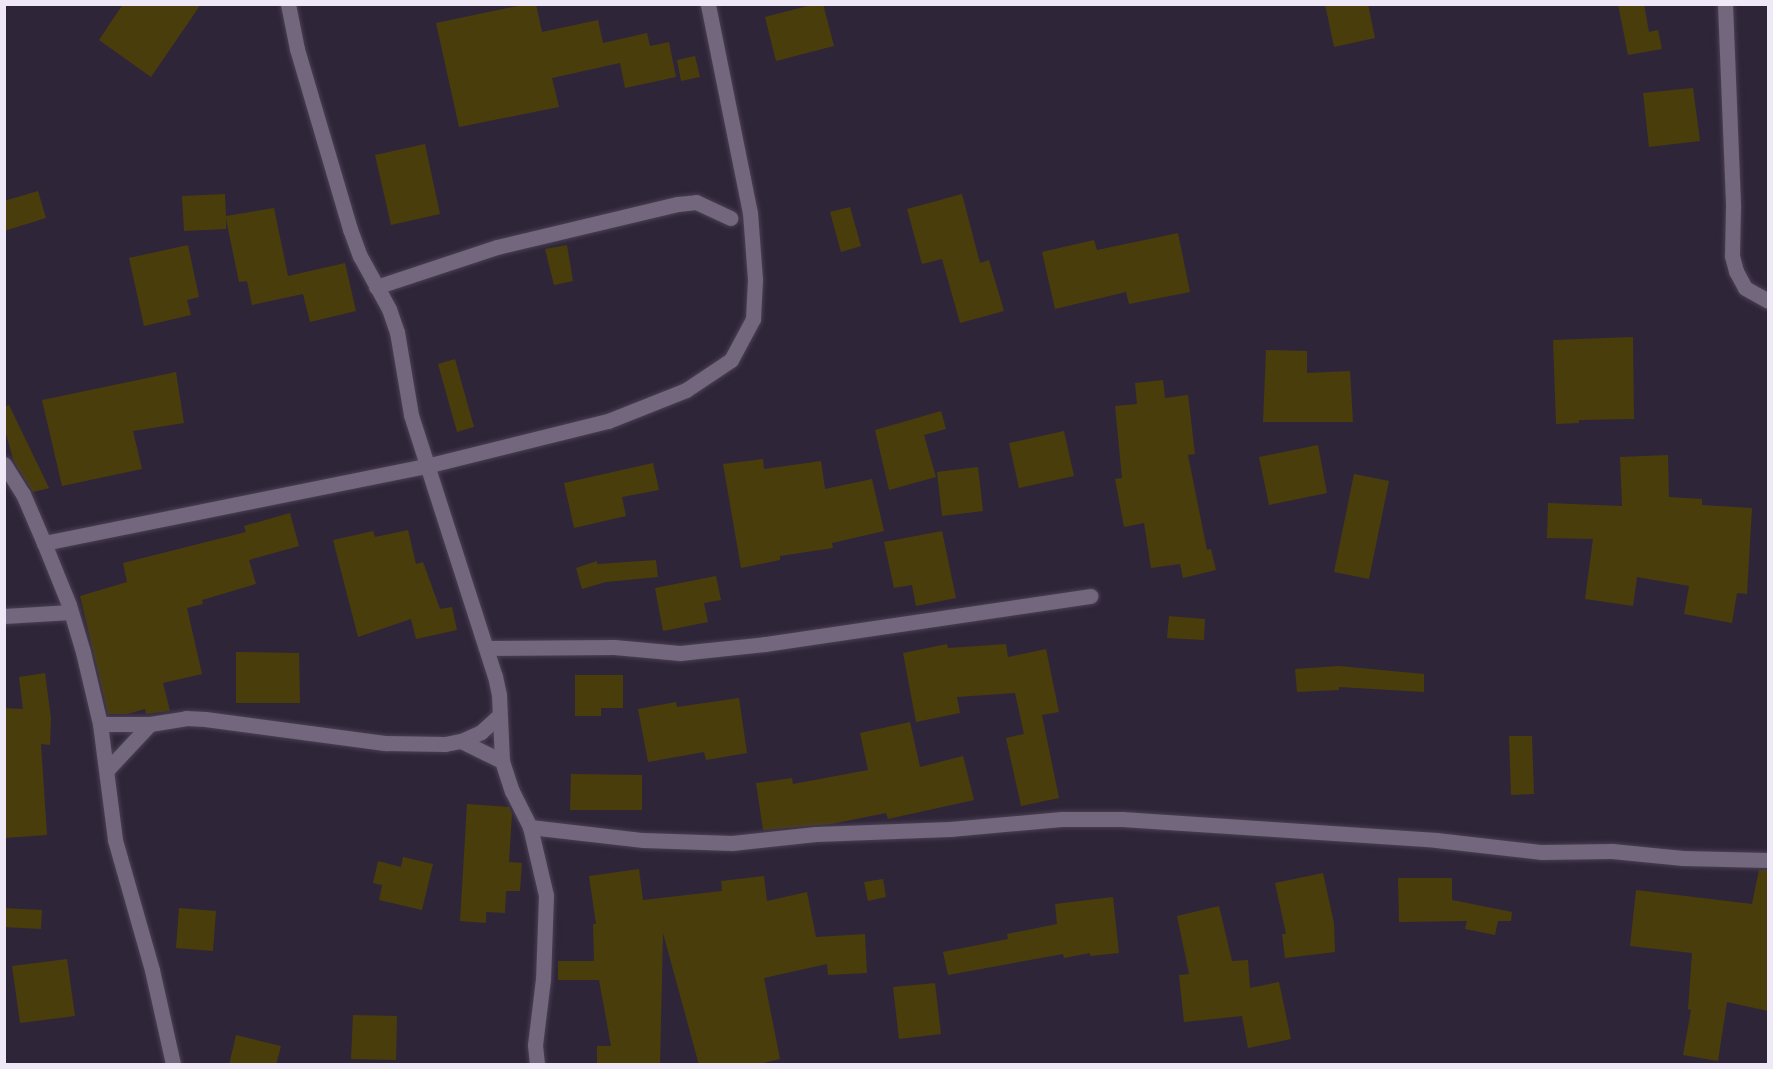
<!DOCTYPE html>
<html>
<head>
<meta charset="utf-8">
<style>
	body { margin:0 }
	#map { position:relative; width:1773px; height:1069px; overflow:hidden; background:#2f2539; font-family:"Noto Sans",sans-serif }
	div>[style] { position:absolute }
	.building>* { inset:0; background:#4a3d0c }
	.roads { filter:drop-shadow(0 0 2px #4a4053) drop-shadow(0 0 2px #4a4053) }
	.street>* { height:15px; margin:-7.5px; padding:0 7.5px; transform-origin:7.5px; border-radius:7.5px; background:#72677d }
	span { translate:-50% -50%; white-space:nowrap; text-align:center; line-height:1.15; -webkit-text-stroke:6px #151019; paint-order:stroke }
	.frame { position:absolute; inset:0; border:6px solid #efe8f6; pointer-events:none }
</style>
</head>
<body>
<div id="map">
	<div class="building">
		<i style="clip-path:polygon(123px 4px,201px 4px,151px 77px,99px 40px)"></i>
		<i style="clip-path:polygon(527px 4px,536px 4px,542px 32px,598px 20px,603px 43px,647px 33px,650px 46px,669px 42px,676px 77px,625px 88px,620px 63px,552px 78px,559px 107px,459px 127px,436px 23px)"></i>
		<i style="clip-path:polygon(815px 4px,823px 4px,834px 46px,776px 61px,765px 17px)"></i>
		<i style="clip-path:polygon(1325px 4px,1368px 4px,1375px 38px,1334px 47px)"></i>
		<i style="clip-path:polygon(1618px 4px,1644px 4px,1649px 32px,1658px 30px,1662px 49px,1628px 55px)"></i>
		<i style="clip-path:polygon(695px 56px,700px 77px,681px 81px,677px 60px)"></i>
		<i style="clip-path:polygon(1693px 88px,1700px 141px,1649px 147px,1643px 93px)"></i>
		<i style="clip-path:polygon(425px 144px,440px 214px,391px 225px,375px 155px)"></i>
		<i style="clip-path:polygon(38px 191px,46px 218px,4px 231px,4px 201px)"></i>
		<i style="clip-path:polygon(225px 194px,226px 216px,274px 208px,288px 276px,345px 263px,356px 311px,310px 322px,303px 294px,252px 305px,247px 281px,239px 282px,226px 219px,226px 229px,184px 231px,182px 196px)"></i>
		<i style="clip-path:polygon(962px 194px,980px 263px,989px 260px,1004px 311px,960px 323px,942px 259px,922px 264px,907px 209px)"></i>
		<i style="clip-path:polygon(850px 207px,861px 246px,841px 252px,830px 212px)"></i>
		<i style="clip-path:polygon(1178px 233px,1190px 292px,1129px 304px,1126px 292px,1055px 309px,1042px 252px,1094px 240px,1097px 250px)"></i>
		<i style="clip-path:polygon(188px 245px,199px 297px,187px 300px,191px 315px,144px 326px,129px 258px)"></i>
		<i style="clip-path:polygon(567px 245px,573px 281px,554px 285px,545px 249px)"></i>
		<i style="clip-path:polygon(1633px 337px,1634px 419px,1579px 420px,1579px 423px,1556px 424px,1553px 340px)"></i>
		<i style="clip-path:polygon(1266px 350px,1307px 351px,1307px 373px,1350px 371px,1353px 422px,1263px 422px)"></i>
		<i style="clip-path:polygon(455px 359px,474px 427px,457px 432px,438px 364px)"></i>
		<i style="clip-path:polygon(176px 372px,184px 423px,133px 431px,142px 469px,62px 486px,42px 400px)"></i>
		<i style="clip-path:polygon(1163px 380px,1165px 398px,1188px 395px,1195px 454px,1188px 455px,1207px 550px,1211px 549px,1216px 570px,1183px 578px,1180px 564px,1151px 568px,1144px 523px,1124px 527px,1115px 479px,1122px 478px,1115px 406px,1137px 404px,1135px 383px)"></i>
		<i style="clip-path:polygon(9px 405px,49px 488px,33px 492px,14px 462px,4px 427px,4px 407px)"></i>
		<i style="clip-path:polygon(941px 411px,946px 429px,924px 435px,936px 477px,889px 490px,875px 430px)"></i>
		<i style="clip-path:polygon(1064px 431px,1074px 476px,1019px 488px,1009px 443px)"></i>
		<i style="clip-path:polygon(1318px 445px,1327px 493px,1269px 505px,1259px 457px)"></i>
		<i style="clip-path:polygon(1668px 455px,1669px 497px,1702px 499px,1702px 505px,1752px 508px,1747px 594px,1737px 593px,1732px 623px,1684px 614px,1689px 586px,1637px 577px,1633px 606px,1585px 599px,1593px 539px,1547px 538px,1548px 503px,1622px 506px,1620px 457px)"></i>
		<i style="clip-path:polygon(763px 459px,764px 469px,821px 461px,825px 489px,872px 479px,884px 531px,832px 543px,833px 548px,780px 556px,780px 560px,741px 568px,723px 464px)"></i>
		<i style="clip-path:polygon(653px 463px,659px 490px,622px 497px,626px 516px,574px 528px,564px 483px)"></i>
		<i style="clip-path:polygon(978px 467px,983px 511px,942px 516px,937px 472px)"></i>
		<i style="clip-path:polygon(1354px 474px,1389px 481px,1369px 579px,1334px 572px)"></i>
		<i style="clip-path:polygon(290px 513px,299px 546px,249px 560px,256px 584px,202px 600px,203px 604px,187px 608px,202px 674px,163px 683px,170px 711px,146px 714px,145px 709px,127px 714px,108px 714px,80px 596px,127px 582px,123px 563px,246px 532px,244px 526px)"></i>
		<i style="clip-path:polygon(408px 530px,416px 564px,423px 562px,440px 609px,452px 607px,457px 630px,416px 639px,411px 619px,358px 637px,333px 540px,373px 531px,375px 537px)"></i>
		<i style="clip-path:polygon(942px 531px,956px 598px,916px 606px,912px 585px,894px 588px,884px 542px)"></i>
		<i style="clip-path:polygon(656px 560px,658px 577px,606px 582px,582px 589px,576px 568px,597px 561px,597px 564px)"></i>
		<i style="clip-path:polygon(716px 576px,721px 600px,704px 603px,708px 622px,663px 631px,655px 588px)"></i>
		<i style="clip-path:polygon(1169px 616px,1205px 619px,1204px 640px,1167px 638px)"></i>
		<i style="clip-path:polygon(947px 644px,948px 648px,1006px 644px,1008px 657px,1046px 649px,1059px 712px,1042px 715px,1059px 798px,1021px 806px,1006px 738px,1024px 734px,1015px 693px,957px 697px,960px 713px,916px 722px,903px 653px)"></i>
		<i style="clip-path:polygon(236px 652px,299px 653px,300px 703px,236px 703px)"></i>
		<i style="clip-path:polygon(1339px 666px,1424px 674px,1424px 692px,1339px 687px,1339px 690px,1297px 692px,1295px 669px)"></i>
		<i style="clip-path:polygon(45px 673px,51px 718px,50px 745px,41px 744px,47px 835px,4px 838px,4px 708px,23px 709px,19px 677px)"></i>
		<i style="clip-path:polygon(575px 675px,623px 675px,623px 708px,601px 708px,601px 716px,575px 716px)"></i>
		<i style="clip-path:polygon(739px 698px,747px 753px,706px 760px,704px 752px,648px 762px,638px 709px,676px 702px,677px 707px)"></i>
		<i style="clip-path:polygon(910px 722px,920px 767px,963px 756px,974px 800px,888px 819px,886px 813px,831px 824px,763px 830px,756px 783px,792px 778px,793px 784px,868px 770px,860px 733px)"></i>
		<i style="clip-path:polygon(1509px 736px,1532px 736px,1534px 794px,1511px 795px)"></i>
		<i style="clip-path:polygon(571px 774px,642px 775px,642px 810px,570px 810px)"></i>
		<i style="clip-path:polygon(467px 804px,509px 807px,512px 814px,509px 862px,522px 863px,520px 891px,506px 891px,505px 913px,486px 912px,486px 923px,460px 921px)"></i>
		<i style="clip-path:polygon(403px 857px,433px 864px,422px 910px,379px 900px,382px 885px,373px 883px,378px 861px,401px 867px)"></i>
		<i style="clip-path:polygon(639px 869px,643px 900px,722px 891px,721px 881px,764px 876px,767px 901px,807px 892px,816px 937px,865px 934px,867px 973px,828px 975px,827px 964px,764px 978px,780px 1059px,754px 1065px,699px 1065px,663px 933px,660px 1065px,597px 1065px,597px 1046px,611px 1046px,599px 980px,558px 980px,558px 961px,594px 961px,593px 924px,596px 924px,589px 876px)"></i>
		<i style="clip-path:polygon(1759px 870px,1768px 870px,1768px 1011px,1727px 1002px,1718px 1061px,1683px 1055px,1691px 1010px,1688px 1009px,1692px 953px,1630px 946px,1636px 890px,1752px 904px)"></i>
		<i style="clip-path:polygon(1323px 873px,1334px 923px,1335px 952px,1285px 958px,1282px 934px,1286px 934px,1275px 883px)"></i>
		<i style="clip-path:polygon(1398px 878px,1452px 878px,1452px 900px,1512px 912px,1511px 921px,1498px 921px,1495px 935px,1465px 929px,1467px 921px,1399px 922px)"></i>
		<i style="clip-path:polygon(883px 879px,886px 897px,868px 901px,864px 882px)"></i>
		<i style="clip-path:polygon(1113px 897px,1119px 953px,1090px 956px,1090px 953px,1064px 958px,1063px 954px,948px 975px,943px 952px,1008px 939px,1007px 934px,1057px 924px,1055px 904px)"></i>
		<i style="clip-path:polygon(1219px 906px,1232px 961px,1248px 960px,1250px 988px,1279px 982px,1291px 1039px,1248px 1048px,1242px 1016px,1184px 1022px,1179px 975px,1189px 974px,1177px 916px)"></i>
		<i style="clip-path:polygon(4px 908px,42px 910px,41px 929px,4px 927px)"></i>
		<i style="clip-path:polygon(179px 908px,216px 911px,213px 951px,176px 948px)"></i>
		<i style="clip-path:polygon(67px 959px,75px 1016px,20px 1023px,12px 966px)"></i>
		<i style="clip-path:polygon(935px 983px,941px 1034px,899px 1039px,893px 987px)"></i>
		<i style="clip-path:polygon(353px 1015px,397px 1016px,396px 1060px,351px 1059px)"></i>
		<i style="clip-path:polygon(236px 1035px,281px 1046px,276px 1065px,229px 1065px)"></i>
	</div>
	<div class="roads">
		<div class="street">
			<i style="left:288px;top:4px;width:46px;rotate:78.7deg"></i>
			<i style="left:297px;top:49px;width:188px;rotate:73.6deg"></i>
			<i style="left:350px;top:229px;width:29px;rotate:70deg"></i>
			<i style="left:360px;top:256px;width:60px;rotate:61.3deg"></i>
			<i style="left:389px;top:309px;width:24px;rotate:71deg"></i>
			<i style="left:397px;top:332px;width:84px;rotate:80.4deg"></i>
			<i style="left:411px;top:415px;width:274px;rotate:72.2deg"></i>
			<i style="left:495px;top:676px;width:19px;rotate:78deg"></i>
			<i style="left:499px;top:695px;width:66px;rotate:87.4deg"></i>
			<i style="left:502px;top:761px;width:32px;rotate:72deg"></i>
			<i style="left:512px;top:791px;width:40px;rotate:63.4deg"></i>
			<i style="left:530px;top:827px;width:114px;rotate:6.6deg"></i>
			<i style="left:643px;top:840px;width:89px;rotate:1.9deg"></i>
			<i style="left:732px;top:843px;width:84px;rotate:-6.1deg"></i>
			<i style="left:816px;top:834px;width:134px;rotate:-2.1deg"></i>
			<i style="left:950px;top:829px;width:112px;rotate:-5.1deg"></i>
			<i style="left:1062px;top:819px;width:60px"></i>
			<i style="left:1122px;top:819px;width:315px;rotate:3.8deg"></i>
			<i style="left:1436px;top:840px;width:107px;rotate:6.5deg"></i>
			<i style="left:1542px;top:852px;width:70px;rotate:-0.8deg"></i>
			<i style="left:1612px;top:851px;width:71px;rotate:5.6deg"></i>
			<i style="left:1683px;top:858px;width:85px;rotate:1.3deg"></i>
			<i style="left:1725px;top:4px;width:203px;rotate:87.7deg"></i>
			<i style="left:1733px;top:207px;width:49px;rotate:91.2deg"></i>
			<i style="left:1732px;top:256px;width:16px;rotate:75deg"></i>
			<i style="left:1736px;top:271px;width:19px;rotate:62deg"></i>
			<i style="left:1745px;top:288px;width:26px;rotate:29deg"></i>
			<i style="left:376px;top:287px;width:127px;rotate:-18.3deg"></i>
			<i style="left:497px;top:247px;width:186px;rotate:-13.4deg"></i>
			<i style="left:678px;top:204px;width:18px;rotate:-6deg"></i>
			<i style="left:696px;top:202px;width:38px;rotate:25deg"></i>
			<i style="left:4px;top:464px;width:36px;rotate:58deg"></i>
			<i style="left:23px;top:494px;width:53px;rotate:66.8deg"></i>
			<i style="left:44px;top:543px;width:67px;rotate:68deg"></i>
			<i style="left:69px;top:605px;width:49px;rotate:73.4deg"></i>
			<i style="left:83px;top:652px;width:74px;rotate:76.7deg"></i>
			<i style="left:100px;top:724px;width:117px;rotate:82.6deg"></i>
			<i style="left:115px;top:840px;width:135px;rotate:74.1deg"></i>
			<i style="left:152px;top:970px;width:96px;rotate:77.4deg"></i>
			<i style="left:44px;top:543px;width:390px;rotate:-11.4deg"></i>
			<i style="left:426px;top:466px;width:187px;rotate:-13.9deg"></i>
			<i style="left:608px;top:421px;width:84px;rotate:-21.7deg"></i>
			<i style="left:686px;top:390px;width:54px;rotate:-33.7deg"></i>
			<i style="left:731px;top:360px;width:47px;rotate:-61.8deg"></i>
			<i style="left:753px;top:319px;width:40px;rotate:-87.1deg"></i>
			<i style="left:755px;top:279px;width:66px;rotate:-94.3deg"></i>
			<i style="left:750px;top:213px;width:213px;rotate:-101.4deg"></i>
			<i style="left:4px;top:616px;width:67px;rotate:-3.4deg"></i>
			<i style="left:486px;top:648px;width:128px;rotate:-0.4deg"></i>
			<i style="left:614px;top:647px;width:66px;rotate:5.2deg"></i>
			<i style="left:680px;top:653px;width:85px;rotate:-6deg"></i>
			<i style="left:765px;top:644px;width:329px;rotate:-8.4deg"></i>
			<i style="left:100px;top:724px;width:50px"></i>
			<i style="left:150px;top:724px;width:36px;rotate:-9deg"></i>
			<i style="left:186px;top:718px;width:19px;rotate:3deg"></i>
			<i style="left:205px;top:719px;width:183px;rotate:7.6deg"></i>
			<i style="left:386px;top:743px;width:59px;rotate:1deg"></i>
			<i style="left:445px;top:744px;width:16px;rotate:-11deg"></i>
			<i style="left:461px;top:741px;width:22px;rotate:-24deg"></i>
			<i style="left:481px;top:732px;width:24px;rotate:-42deg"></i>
			<i style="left:461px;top:741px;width:46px;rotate:26deg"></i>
			<i style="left:107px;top:770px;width:63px;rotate:-46.9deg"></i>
			<i style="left:530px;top:827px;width:70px;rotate:76.8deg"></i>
			<i style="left:546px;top:895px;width:84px;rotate:92deg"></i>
			<i style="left:543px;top:979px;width:66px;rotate:96.9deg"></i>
			<i style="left:535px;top:1045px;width:19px;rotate:84deg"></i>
		</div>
	</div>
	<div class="frame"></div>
</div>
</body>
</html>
